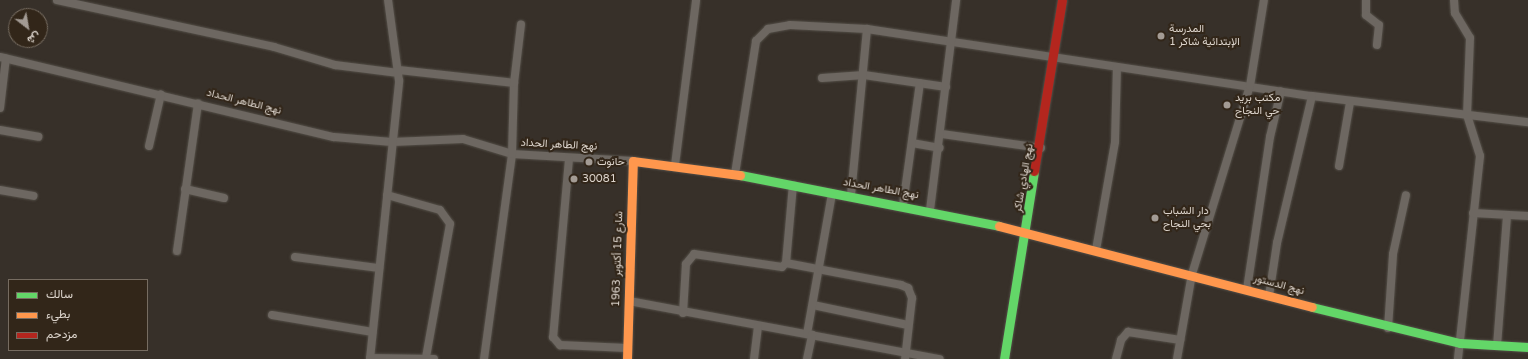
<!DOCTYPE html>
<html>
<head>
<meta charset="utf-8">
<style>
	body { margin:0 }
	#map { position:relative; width:1528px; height:359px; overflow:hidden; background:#373029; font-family:"Varela Round",Vazirmatn,sans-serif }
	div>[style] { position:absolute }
	.roads { filter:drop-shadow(0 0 1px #534e47) drop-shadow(0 0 1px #534e47) }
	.street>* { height:8px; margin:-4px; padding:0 4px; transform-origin:4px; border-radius:4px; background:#6d6761 }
	.fast>* { height:9px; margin:-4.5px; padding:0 4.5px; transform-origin:4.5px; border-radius:4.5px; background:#63d668 }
	.slow>* { height:9px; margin:-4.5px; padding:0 4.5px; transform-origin:4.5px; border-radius:4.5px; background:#ff974d }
	.jam>* { height:9px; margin:-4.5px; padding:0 4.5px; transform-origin:4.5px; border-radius:4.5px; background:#b3261e }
	.dots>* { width:11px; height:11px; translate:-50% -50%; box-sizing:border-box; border:2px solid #322619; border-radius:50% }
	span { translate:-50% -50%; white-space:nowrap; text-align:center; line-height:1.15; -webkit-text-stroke:4px #322619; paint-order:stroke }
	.poi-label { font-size:11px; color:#ddd5cd }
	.left { translate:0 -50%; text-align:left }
	.street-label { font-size:11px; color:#ddd5cd }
	.legend { position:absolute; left:8px; top:279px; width:140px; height:72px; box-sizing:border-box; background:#322619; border:1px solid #766c61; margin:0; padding:5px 7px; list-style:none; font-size:12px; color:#ddd5cd }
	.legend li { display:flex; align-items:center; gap:8px; height:20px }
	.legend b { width:20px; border:1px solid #766c61 }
	.north { position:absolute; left:8px; top:8px; width:40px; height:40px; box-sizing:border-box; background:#322619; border:1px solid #766c61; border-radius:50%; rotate:149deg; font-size:11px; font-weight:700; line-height:16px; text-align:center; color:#ddd5cd }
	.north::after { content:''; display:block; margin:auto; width:14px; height:18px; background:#a39b94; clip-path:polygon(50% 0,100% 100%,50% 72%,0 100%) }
</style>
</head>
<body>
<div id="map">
	<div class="roads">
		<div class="street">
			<i style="left:57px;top:0;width:222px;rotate:12.2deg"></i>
			<i style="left:274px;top:47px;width:64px;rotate:16.4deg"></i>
			<i style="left:335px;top:65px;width:64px;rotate:7.1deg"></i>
			<i style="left:1366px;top:0;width:15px;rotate:90deg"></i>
			<i style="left:1366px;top:15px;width:16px;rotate:38deg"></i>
			<i style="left:1379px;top:25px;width:20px;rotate:96deg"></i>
			<i style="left:1454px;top:0;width:13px;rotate:86deg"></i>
			<i style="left:1455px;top:13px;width:29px;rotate:59deg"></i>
			<i style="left:1470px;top:38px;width:77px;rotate:92.2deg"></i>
			<i style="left:1467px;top:115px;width:43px;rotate:72.4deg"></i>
			<i style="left:1480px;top:156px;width:204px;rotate:96.2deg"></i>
			<i style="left:0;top:57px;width:343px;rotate:13.5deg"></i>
			<i style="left:334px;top:137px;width:58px;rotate:4.9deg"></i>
			<i style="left:392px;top:142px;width:71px;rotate:-2.4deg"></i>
			<i style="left:463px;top:139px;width:51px;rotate:17deg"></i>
			<i style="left:512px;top:154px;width:121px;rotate:3.3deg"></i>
			<i style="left:399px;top:70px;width:116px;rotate:6.4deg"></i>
			<i style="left:822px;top:78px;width:42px;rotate:-4.1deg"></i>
			<i style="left:864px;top:75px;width:83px;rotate:8.3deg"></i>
			<i style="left:0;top:108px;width:50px;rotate:-83.2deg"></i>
			<i style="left:0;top:130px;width:39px;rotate:10deg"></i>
			<i style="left:942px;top:134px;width:100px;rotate:8deg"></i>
			<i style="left:912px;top:143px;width:28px;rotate:10deg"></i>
			<i style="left:149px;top:146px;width:53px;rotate:-77deg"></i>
			<i style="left:569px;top:159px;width:179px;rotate:95.1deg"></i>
			<i style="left:553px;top:337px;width:11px;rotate:49deg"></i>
			<i style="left:560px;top:345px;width:67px;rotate:2.6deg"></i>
			<i style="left:675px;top:165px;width:166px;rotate:-82.7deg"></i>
			<i style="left:1339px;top:166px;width:65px;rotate:-80.2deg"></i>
			<i style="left:735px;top:174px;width:135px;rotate:-81deg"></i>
			<i style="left:756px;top:41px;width:17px;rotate:-45deg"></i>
			<i style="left:768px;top:29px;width:22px;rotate:-10deg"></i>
			<i style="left:790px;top:25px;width:77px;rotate:3deg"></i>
			<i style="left:867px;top:29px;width:450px;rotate:8.6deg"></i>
			<i style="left:1312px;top:96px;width:218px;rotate:6.9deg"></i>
			<i style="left:185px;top:189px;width:40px;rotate:13deg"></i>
			<i style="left:0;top:190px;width:34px;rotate:10deg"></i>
			<i style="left:387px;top:195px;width:55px;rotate:15.8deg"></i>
			<i style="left:440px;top:210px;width:17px;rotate:54deg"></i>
			<i style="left:450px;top:224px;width:136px;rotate:100.2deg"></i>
			<i style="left:851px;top:195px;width:167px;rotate:-84.5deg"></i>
			<i style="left:903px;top:205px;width:123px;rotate:-82.1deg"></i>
			<i style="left:930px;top:210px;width:212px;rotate:-82.9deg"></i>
			<i style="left:1473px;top:213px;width:55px;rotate:3.1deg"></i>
			<i style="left:1096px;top:250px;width:110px;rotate:-80deg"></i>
			<i style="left:1115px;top:142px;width:75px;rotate:-88.5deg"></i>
			<i style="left:177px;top:251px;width:149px;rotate:-81.9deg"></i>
			<i style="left:295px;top:257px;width:85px;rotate:7.5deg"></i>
			<i style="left:786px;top:263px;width:78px;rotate:-84.9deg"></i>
			<i style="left:1247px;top:289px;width:154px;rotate:-81.4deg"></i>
			<i style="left:1270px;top:137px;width:47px;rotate:-76.6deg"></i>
			<i style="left:1269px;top:296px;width:54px;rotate:-81.4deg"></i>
			<i style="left:1277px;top:243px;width:151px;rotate:-76.6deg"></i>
			<i style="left:629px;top:301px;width:316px;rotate:10.6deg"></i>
			<i style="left:813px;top:305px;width:97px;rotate:11.9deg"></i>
			<i style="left:683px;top:313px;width:49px;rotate:-86.5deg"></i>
			<i style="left:686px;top:264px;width:13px;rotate:-51deg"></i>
			<i style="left:694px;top:254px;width:89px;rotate:8.4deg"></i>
			<i style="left:782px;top:267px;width:6px;rotate:-45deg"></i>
			<i style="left:786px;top:263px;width:117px;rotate:10.8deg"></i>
			<i style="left:901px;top:285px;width:8px;rotate:23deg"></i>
			<i style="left:908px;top:288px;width:11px;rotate:68deg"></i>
			<i style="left:912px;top:298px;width:61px;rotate:96.5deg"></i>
			<i style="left:272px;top:315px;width:102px;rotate:9.6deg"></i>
			<i style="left:1388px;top:328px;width:74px;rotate:-86.1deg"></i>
			<i style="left:1393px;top:254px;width:60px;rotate:-77.6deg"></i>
			<i style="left:807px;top:334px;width:143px;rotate:-79.9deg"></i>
			<i style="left:1497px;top:346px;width:131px;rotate:-85.6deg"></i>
			<i style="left:370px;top:358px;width:64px;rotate:0.9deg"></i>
			<i style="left:370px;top:359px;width:280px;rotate:-84deg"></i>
			<i style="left:399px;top:81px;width:82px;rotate:-97.7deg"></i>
			<i style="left:484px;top:359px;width:207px;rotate:-82.2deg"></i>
			<i style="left:512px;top:154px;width:71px;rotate:-88.4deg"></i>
			<i style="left:514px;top:83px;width:59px;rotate:-83.2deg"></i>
			<i style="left:754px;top:359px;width:33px;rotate:-83deg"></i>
			<i style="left:807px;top:359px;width:25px;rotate:-78deg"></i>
			<i style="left:1116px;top:359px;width:20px;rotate:-75deg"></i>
			<i style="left:1121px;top:340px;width:11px;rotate:-49deg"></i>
			<i style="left:1128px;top:332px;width:53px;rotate:8.7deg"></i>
			<i style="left:1177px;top:359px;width:86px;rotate:-80deg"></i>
			<i style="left:1192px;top:274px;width:197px;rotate:-72.9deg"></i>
			<i style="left:1250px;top:86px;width:87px;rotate:-80.8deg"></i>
		</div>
		<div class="fast">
			<i style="left:740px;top:175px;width:264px;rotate:11.1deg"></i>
			<i style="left:1312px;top:307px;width:152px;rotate:13.7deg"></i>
			<i style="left:1460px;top:343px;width:68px;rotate:3.4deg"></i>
			<i style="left:1004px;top:359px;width:190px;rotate:-80.9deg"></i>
		</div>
		<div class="slow">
			<i style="left:999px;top:226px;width:323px;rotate:14.5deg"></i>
			<i style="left:627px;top:359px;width:198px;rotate:-88.3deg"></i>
			<i style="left:633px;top:161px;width:108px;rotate:7.5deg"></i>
		</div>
		<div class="jam">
			<i style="left:1034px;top:171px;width:173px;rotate:-80.7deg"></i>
		</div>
	</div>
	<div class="dots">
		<i style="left:1161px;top:36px;background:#a39b94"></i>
		<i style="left:1227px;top:105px;background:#a39b94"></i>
		<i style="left:589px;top:162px;background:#a39b94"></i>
		<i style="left:574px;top:179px;background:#a39b94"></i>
		<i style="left:1155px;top:218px;background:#a39b94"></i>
	</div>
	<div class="poi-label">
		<span class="left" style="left:1169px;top:36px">المدرسة<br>الإبتدائية شاكر 1</span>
		<span class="left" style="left:1235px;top:105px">مكتب بريد<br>حي النجاح</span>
		<span class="left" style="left:597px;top:162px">حانوت</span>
		<span class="left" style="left:582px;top:179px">30081</span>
		<span class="left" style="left:1163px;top:218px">دار الشباب<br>بحي النجاح</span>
	</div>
	<div class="street-label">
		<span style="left:244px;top:102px;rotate:14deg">نهج الطاهر الحداد</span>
		<span style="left:559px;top:145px;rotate:3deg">نهج الطاهر الحداد</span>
		<span style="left:1024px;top:178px;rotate:-80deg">نهج الهادي شاكر</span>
		<span style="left:881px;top:189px;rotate:10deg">نهج الطاهر الحداد</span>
		<span style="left:618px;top:259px;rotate:-88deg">شارع 15 أكتوبر 1963</span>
		<span style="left:1279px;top:285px;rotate:15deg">نهج الدستور</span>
	</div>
	<ul class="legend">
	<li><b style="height:5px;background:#63d668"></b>سالك</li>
	<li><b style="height:5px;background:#ff974d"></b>بطيء</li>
	<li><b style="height:5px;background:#b3261e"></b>مزدحم</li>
	</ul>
	<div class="north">ش</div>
</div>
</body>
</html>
